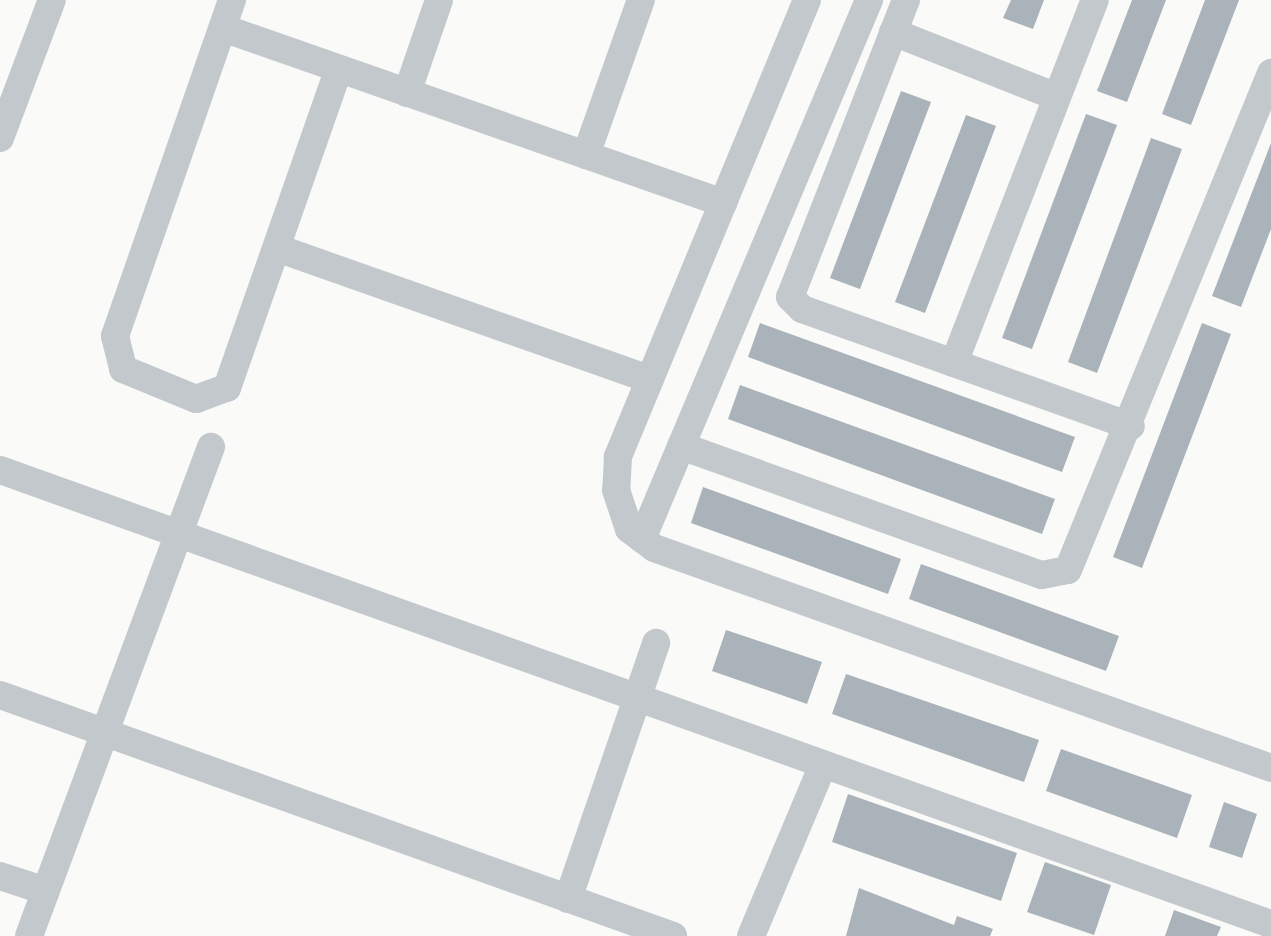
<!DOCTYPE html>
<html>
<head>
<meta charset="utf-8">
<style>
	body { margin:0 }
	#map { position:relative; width:1271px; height:936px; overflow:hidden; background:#fafaf8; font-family:Montserrat,sans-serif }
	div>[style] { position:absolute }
	.building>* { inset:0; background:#aab3b9 }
	.minor>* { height:28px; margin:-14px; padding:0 14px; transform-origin:14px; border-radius:14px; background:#c3c8cc }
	span { translate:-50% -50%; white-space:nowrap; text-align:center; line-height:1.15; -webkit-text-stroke:10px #fff; paint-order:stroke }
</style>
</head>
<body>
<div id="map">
	<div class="building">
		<i style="clip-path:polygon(1011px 0,1044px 0,1033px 29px,1003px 18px)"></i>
		<i style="clip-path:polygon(1132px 0,1166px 0,1127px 102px,1097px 91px)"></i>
		<i style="clip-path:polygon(1205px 0,1239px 0,1191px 125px,1162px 114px)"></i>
		<i style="clip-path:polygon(901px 91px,931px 102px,860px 289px,830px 278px)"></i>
		<i style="clip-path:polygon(1086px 114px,1117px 125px,1032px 349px,1002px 338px)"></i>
		<i style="clip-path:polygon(966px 115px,996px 126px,925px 313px,895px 302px)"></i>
		<i style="clip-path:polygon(1151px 138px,1182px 149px,1097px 373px,1068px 362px)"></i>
		<i style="clip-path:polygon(1271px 143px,1271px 229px,1241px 307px,1212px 296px)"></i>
		<i style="clip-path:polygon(760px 323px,1075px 437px,1062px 472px,748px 357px)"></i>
		<i style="clip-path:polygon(1202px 323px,1231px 334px,1142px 568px,1113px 557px)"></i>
		<i style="clip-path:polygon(740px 385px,1055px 499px,1042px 534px,728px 419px)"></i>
		<i style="clip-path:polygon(703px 487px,901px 559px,888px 594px,691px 523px)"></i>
		<i style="clip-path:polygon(921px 564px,1119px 636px,1106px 671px,909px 599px)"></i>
		<i style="clip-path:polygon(726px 630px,822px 662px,807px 704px,712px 671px)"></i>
		<i style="clip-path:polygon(846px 674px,1039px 740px,1024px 782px,832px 714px)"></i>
		<i style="clip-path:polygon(1061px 749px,1192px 795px,1177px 838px,1046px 791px)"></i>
		<i style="clip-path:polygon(848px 794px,1017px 853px,1001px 901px,832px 842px)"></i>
		<i style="clip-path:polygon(1224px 802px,1257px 814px,1242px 858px,1209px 847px)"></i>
		<i style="clip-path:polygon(1045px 862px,1111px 885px,1094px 935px,1027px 912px)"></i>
		<i style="clip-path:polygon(859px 888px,954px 925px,957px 916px,993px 929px,990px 936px,846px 936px)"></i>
		<i style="clip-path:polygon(1174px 910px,1221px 927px,1217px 936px,1165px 936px)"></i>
	</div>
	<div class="minor">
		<i style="left:232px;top:0;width:356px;rotate:109.2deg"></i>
		<i style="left:115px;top:336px;width:34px;rotate:76deg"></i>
		<i style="left:123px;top:369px;width:79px;rotate:22.3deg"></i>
		<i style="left:196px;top:399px;width:33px;rotate:-20deg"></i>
		<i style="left:227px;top:388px;width:338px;rotate:-70.7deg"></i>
		<i style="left:807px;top:0;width:495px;rotate:112.5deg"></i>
		<i style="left:618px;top:457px;width:33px;rotate:93deg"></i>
		<i style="left:616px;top:490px;width:41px;rotate:71.6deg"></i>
		<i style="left:629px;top:529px;width:31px;rotate:37deg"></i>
		<i style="left:654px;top:548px;width:655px;rotate:19.62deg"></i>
		<i style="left:906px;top:0;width:319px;rotate:111.3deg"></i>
		<i style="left:790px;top:297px;width:17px;rotate:45deg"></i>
		<i style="left:802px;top:309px;width:349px;rotate:19.6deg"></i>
		<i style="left:223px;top:28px;width:530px;rotate:19.29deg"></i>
		<i style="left:893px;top:32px;width:176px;rotate:21.6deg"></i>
		<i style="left:407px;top:93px;width:98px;rotate:-71deg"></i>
		<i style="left:0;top:138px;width:147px;rotate:-69.4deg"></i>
		<i style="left:586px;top:155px;width:164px;rotate:-70.5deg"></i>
		<i style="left:277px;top:248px;width:395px;rotate:19.4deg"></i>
		<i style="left:954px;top:363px;width:389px;rotate:-68.8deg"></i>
		<i style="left:681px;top:446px;width:383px;rotate:19.7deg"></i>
		<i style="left:1042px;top:575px;width:26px;rotate:-11deg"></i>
		<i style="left:1068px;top:570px;width:537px;rotate:-67.78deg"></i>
		<i style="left:0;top:470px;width:1350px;rotate:19.66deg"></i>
		<i style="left:642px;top:539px;width:585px;rotate:-67.16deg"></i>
		<i style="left:0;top:695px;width:715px;rotate:19.7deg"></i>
		<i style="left:0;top:876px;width:48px;rotate:18.1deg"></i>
		<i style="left:568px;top:899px;width:271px;rotate:-71deg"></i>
		<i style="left:29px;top:936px;width:522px;rotate:-69.59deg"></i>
		<i style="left:751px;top:936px;width:186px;rotate:-67.2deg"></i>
	</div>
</div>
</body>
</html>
